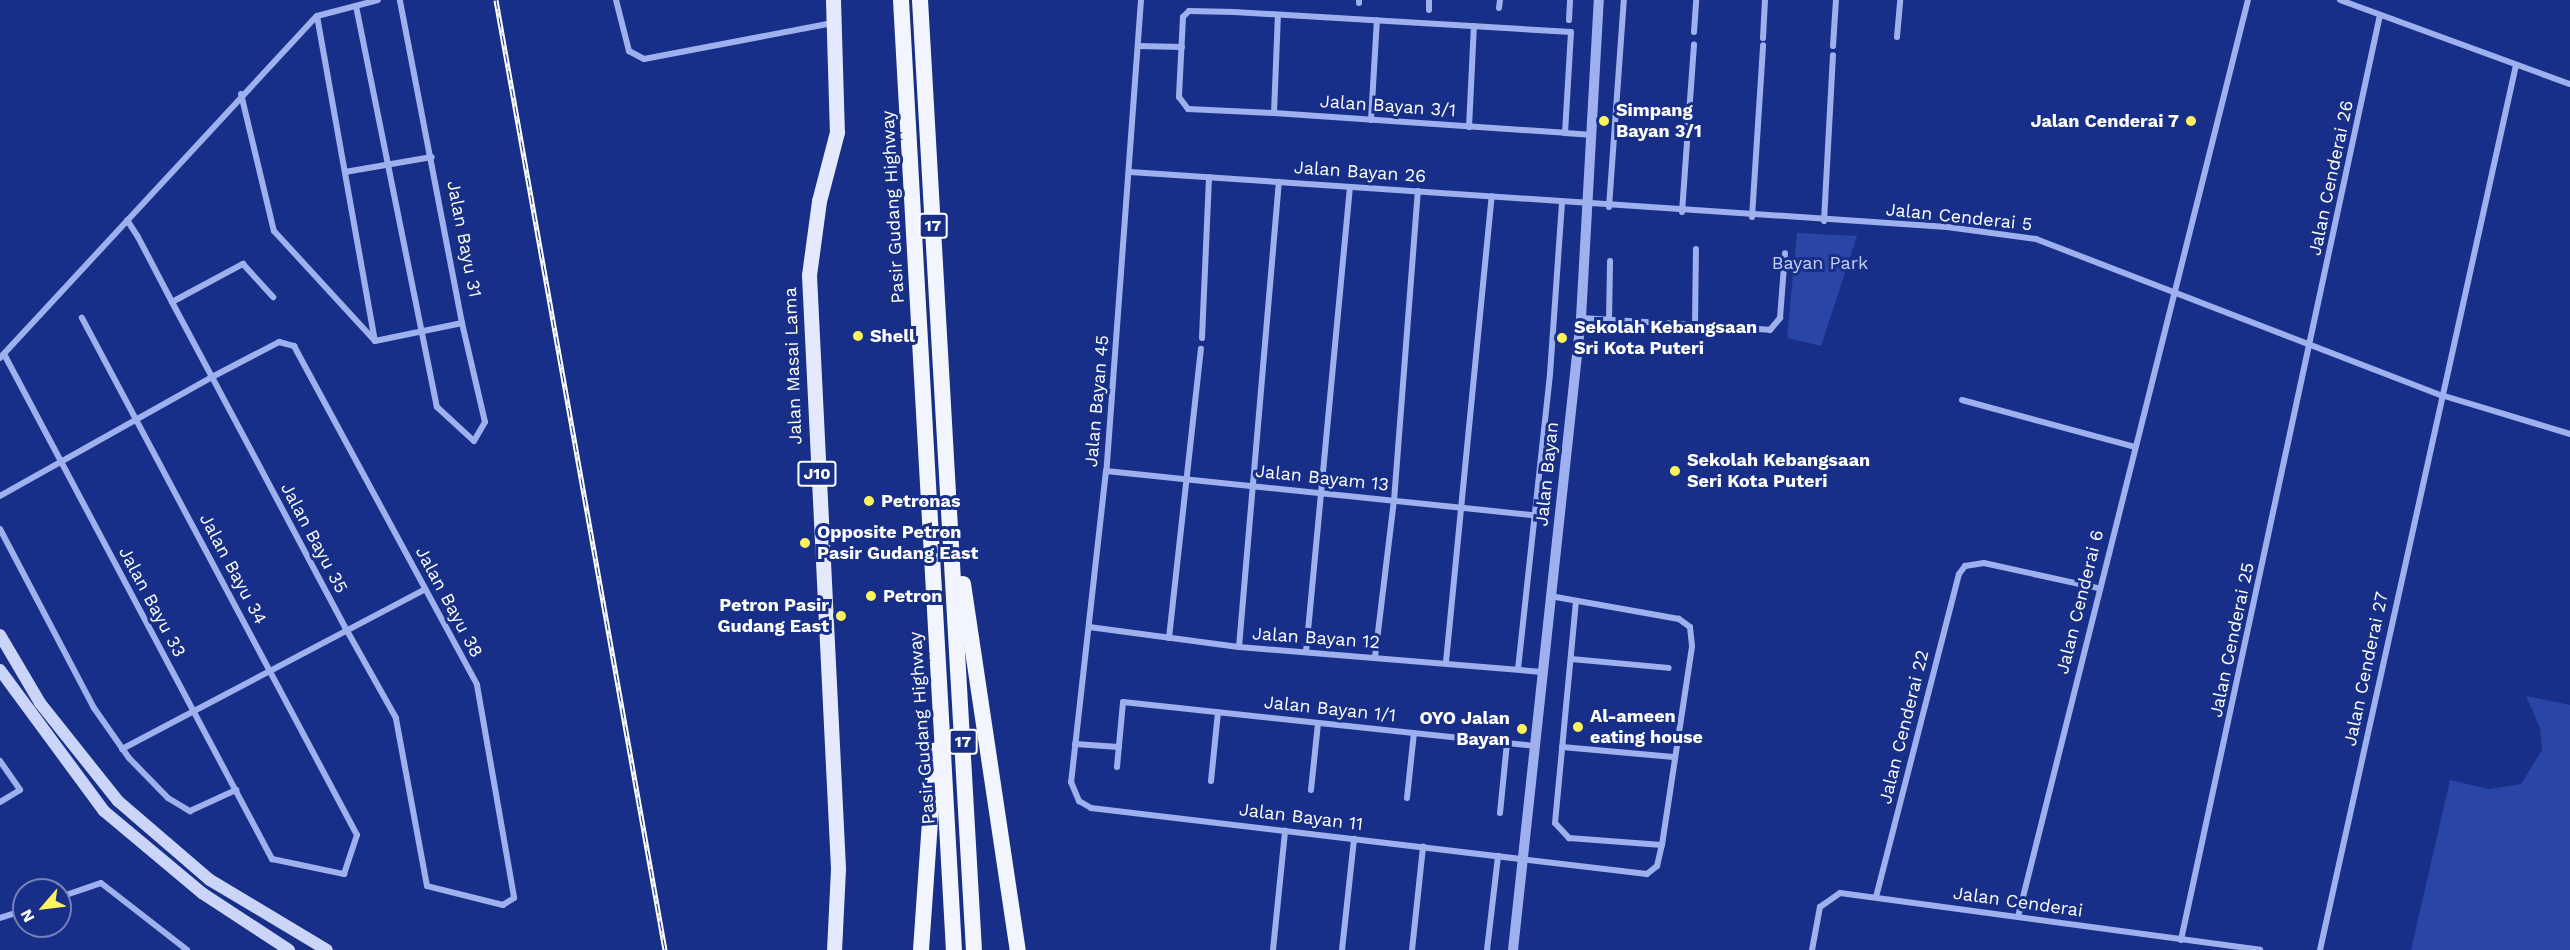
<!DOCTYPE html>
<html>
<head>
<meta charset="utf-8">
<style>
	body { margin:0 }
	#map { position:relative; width:2570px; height:950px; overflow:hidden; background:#172f88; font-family:"Work Sans",sans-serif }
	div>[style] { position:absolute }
	.green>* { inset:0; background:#2946a7 }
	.minor>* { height:6px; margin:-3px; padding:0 3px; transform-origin:3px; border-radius:3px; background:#9eb0ee }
	.tertiary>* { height:10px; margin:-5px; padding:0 5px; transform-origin:5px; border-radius:5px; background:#9eb0ee }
	.secondary>* { height:12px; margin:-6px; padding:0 6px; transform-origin:6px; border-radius:6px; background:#cbd5fa }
	.primary>* { height:15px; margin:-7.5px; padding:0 7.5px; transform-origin:7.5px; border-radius:7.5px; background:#e5e9ff }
	.trunk>* { height:16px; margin:-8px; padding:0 8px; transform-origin:8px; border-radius:8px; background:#f2f4ff }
	.rail>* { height:5px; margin-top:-2.5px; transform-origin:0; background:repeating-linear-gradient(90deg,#172f88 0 9px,#fff 0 18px); box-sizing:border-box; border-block:2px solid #fff }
	.dots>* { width:16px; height:16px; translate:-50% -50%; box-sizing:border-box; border:3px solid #172f88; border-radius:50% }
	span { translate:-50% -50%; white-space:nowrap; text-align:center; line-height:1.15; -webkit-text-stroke:6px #172f88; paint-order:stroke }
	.shield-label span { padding:2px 4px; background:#172f88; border:2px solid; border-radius:4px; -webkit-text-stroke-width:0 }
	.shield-label { font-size:16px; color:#fff; font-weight:700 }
	.street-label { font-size:18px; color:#fff }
	.poi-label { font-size:18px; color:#fff; font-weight:700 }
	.left { translate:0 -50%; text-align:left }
	.right { translate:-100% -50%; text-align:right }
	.park-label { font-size:18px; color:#c4d0fa }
	.north { position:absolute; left:12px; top:878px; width:60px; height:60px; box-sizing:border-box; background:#172f88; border:2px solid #7482b8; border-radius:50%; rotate:242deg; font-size:16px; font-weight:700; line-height:24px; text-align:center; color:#fff }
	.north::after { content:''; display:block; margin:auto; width:21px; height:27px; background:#fff45b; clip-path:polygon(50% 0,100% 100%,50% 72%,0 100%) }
</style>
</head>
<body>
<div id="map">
	<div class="green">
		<i style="clip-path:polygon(1797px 233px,1857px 236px,1821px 346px,1787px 338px)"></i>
		<i style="clip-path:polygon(2526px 696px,2570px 705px,2570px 950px,2411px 950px,2450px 780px,2489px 789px,2521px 784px,2542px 750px,2540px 728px)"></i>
	</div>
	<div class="minor">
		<i style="left:616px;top:0;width:53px;rotate:75.7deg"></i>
		<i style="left:629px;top:51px;width:17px;rotate:28deg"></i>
		<i style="left:644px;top:59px;width:192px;rotate:-10.8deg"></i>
		<i style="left:1141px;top:0;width:472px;rotate:94.2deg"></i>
		<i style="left:1106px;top:471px;width:313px;rotate:96.4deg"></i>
		<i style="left:1071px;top:782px;width:21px;rotate:67deg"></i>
		<i style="left:1079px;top:801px;width:14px;rotate:30deg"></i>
		<i style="left:1091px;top:808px;width:560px;rotate:6.77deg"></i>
		<i style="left:1647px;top:874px;width:13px;rotate:-39deg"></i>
		<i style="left:1657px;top:866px;width:22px;rotate:-77deg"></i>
		<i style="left:1662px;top:845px;width:201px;rotate:-81.4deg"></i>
		<i style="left:1692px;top:646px;width:19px;rotate:-96deg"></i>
		<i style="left:1690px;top:627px;width:14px;rotate:-144deg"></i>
		<i style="left:1679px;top:619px;width:131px;rotate:-169.9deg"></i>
		<i style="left:2340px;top:0;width:245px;rotate:20.1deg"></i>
		<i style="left:1359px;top:3px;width:3px;rotate:-90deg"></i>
		<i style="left:356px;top:6px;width:409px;rotate:78.6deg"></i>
		<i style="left:437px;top:407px;width:50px;rotate:42.6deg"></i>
		<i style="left:474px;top:441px;width:22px;rotate:-60deg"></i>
		<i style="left:485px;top:422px;width:102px;rotate:-103.1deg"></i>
		<i style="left:1499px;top:8px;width:8px;rotate:-83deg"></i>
		<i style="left:1429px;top:10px;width:10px;rotate:-90deg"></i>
		<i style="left:317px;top:16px;width:330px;rotate:79.9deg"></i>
		<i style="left:1569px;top:20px;width:20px;rotate:-87deg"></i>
		<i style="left:1694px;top:32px;width:32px;rotate:-86deg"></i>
		<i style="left:1897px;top:37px;width:37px;rotate:-85deg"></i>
		<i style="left:1763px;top:38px;width:38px;rotate:-87deg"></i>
		<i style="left:1138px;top:46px;width:44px;rotate:1.3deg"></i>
		<i style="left:1833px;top:46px;width:46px;rotate:-86.3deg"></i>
		<i style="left:241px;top:94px;width:141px;rotate:76.5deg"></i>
		<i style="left:274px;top:231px;width:149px;rotate:47.4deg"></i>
		<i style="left:375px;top:341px;width:89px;rotate:-11.7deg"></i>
		<i style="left:462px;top:323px;width:329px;rotate:-100.9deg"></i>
		<i style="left:1274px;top:113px;width:98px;rotate:-87.7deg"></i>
		<i style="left:1371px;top:120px;width:100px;rotate:-86.6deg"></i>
		<i style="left:1469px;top:127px;width:101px;rotate:-87.2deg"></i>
		<i style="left:1565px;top:133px;width:101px;rotate:-86.6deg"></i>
		<i style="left:1571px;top:32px;width:338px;rotate:-176.6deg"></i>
		<i style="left:1234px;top:12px;width:45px;rotate:-178.7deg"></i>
		<i style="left:1189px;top:11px;width:8px;rotate:135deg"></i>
		<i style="left:1183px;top:17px;width:80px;rotate:92.9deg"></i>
		<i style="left:1179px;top:97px;width:15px;rotate:53deg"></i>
		<i style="left:1188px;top:109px;width:86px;rotate:2.7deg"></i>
		<i style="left:1274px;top:113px;width:292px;rotate:3.9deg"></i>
		<i style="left:1565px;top:133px;width:28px;rotate:4deg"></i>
		<i style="left:345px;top:172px;width:88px;rotate:-9.8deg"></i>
		<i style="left:1130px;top:172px;width:819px;rotate:3.85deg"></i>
		<i style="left:1947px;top:227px;width:90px;rotate:7.7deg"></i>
		<i style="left:2036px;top:239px;width:434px;rotate:21.1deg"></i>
		<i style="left:2441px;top:395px;width:135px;rotate:16.8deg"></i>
		<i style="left:1609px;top:207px;width:208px;rotate:-85.9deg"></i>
		<i style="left:1682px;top:212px;width:168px;rotate:-85.9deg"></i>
		<i style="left:1752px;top:217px;width:172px;rotate:-86.3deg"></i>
		<i style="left:1824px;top:221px;width:166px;rotate:-86.9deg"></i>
		<i style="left:172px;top:302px;width:81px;rotate:-28.2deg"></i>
		<i style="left:243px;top:264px;width:45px;rotate:47.7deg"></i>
		<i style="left:1581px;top:318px;width:189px;rotate:3.6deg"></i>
		<i style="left:1770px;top:330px;width:16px;rotate:-50deg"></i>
		<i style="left:1780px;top:318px;width:65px;rotate:-85.6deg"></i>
		<i style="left:1609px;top:321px;width:60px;rotate:-89deg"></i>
		<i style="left:1695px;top:326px;width:77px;rotate:-89.3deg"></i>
		<i style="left:1202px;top:338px;width:161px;rotate:-87.5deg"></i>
		<i style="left:4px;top:354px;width:572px;rotate:62.05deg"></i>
		<i style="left:272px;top:859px;width:74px;rotate:11.8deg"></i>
		<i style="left:344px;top:874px;width:41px;rotate:-71.6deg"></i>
		<i style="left:357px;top:835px;width:586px;rotate:-118.01deg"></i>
		<i style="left:0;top:358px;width:466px;rotate:-47.2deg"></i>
		<i style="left:317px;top:16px;width:63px;rotate:-14.7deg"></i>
		<i style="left:1962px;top:400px;width:179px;rotate:15.2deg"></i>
		<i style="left:1106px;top:471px;width:430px;rotate:5.9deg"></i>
		<i style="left:0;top:496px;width:243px;rotate:-29.3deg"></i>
		<i style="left:212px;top:377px;width:76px;rotate:-27.6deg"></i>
		<i style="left:279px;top:342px;width:16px;rotate:15deg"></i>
		<i style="left:294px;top:346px;width:385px;rotate:61.6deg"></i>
		<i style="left:477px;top:685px;width:216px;rotate:80.1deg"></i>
		<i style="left:514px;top:898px;width:13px;rotate:148deg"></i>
		<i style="left:503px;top:905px;width:78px;rotate:-166deg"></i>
		<i style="left:427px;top:886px;width:171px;rotate:-100.5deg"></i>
		<i style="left:396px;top:718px;width:102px;rotate:-119.3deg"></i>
		<i style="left:346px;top:629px;width:285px;rotate:-118deg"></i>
		<i style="left:212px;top:377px;width:85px;rotate:-118.1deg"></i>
		<i style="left:172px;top:302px;width:73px;rotate:-117.6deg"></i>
		<i style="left:138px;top:237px;width:20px;rotate:-123deg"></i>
		<i style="left:0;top:529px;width:202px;rotate:62.3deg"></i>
		<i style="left:94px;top:708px;width:61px;rotate:55deg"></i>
		<i style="left:129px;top:758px;width:56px;rotate:45.7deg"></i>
		<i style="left:168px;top:798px;width:26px;rotate:31deg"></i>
		<i style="left:190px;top:811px;width:51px;rotate:-24.5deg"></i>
		<i style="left:1576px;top:601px;width:223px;rotate:95.4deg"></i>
		<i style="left:1555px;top:823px;width:21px;rotate:47deg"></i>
		<i style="left:1569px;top:838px;width:93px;rotate:4.3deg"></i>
		<i style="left:1089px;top:627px;width:151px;rotate:7.6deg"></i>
		<i style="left:1239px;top:647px;width:304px;rotate:4.7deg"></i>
		<i style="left:1169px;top:638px;width:291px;rotate:-83.7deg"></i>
		<i style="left:1239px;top:647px;width:467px;rotate:-85.1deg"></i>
		<i style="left:1306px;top:652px;width:467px;rotate:-84.6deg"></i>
		<i style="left:1375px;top:657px;width:157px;rotate:-83.1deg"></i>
		<i style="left:1394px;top:501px;width:311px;rotate:-85.6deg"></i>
		<i style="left:1571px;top:659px;width:98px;rotate:5.2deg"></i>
		<i style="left:1446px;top:662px;width:468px;rotate:-84.4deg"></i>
		<i style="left:1518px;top:669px;width:297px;rotate:-83.8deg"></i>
		<i style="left:1550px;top:374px;width:171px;rotate:-86deg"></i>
		<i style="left:1075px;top:744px;width:44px;rotate:3.9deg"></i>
		<i style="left:1562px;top:747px;width:112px;rotate:5.1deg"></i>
		<i style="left:122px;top:749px;width:343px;rotate:-27.8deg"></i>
		<i style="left:0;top:761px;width:35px;rotate:55deg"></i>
		<i style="left:20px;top:790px;width:23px;rotate:149deg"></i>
		<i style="left:1117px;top:767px;width:65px;rotate:-84.7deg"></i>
		<i style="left:1123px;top:702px;width:413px;rotate:6.1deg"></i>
		<i style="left:1211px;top:781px;width:69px;rotate:-84.2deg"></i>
		<i style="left:1311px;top:790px;width:67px;rotate:-84deg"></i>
		<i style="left:1407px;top:798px;width:65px;rotate:-83.9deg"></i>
		<i style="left:1500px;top:813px;width:70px;rotate:-84.3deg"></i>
		<i style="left:60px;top:897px;width:43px;rotate:-18.9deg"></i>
		<i style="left:101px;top:883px;width:109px;rotate:37.9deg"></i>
		<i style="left:1876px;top:897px;width:333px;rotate:-75.6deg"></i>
		<i style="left:1959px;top:574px;width:10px;rotate:-53deg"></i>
		<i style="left:1965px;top:566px;width:19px;rotate:-9deg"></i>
		<i style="left:1984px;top:563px;width:117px;rotate:12.4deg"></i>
		<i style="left:2018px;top:917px;width:945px;rotate:-75.92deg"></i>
		<i style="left:0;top:918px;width:25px;rotate:-18deg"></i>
		<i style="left:2181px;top:940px;width:946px;rotate:-77.86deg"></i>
		<i style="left:1273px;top:950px;width:120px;rotate:-84.2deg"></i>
		<i style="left:1342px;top:950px;width:112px;rotate:-83.8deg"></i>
		<i style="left:1412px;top:950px;width:104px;rotate:-83.9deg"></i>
		<i style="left:1487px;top:950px;width:95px;rotate:-83.3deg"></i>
		<i style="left:1812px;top:950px;width:44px;rotate:-79.5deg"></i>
		<i style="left:1820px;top:907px;width:24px;rotate:-35deg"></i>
		<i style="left:1840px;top:893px;width:424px;rotate:7.7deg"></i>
		<i style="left:2320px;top:950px;width:906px;rotate:-77.51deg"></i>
	</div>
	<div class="tertiary">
		<i style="left:1513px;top:950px;width:636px;rotate:-83.86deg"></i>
		<i style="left:1581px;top:318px;width:319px;rotate:-86.8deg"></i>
	</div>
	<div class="secondary">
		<i style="left:0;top:635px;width:79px;rotate:59.5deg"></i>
		<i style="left:40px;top:703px;width:125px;rotate:51.5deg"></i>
		<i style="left:118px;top:801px;width:121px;rotate:40.7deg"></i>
		<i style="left:210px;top:880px;width:136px;rotate:30.9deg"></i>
		<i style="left:0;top:670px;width:175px;rotate:53.6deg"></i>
		<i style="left:104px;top:811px;width:128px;rotate:39.9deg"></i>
		<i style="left:202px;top:893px;width:104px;rotate:33.2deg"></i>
	</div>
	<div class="primary">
		<i style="left:833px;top:0;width:132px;rotate:88.3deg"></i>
		<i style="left:837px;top:132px;width:71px;rotate:104.6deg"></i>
		<i style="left:819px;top:201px;width:75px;rotate:97.7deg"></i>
		<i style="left:809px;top:275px;width:595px;rotate:87.2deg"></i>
		<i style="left:838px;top:869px;width:81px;rotate:92.8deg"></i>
	</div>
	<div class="trunk">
		<i style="left:901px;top:0;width:951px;rotate:86.81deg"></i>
		<i style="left:920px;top:0;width:952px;rotate:86.75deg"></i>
		<i style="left:963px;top:584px;width:370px;rotate:81.5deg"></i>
		<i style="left:921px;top:950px;width:200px;rotate:-86deg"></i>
	</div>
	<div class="rail">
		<i style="left:496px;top:0;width:965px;rotate:79.91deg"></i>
	</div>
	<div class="dots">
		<i style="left:1604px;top:121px;background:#fff45b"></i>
		<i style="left:2191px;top:121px;background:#fff45b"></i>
		<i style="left:858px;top:336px;background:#fff45b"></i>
		<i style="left:1562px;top:338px;background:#fff45b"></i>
		<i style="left:1675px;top:471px;background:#fff45b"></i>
		<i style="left:869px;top:501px;background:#fff45b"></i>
		<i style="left:805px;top:543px;background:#fff45b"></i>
		<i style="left:871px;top:596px;background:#fff45b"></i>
		<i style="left:841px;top:616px;background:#fff45b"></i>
		<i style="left:1578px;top:727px;background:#fff45b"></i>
		<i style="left:1522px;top:729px;background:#fff45b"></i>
	</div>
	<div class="shield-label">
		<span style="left:933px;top:226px">17</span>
		<span style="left:817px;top:474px">J10</span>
		<span style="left:963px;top:742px">17</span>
	</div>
	<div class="street-label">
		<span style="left:1388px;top:106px;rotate:4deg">Jalan Bayan 3/1</span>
		<span style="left:1360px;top:172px;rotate:4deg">Jalan Bayan 26</span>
		<span style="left:2331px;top:178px;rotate:-78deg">Jalan Cenderai 26</span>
		<span style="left:893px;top:207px;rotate:-93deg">Pasir Gudang Highway</span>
		<span style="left:1959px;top:217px;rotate:6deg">Jalan Cenderai 5</span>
		<span style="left:464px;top:239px;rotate:79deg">Jalan Bayu 31</span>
		<span style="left:793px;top:366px;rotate:-92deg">Jalan Masai Lama</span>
		<span style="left:1097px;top:401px;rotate:-85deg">Jalan Bayan 45</span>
		<span style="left:1547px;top:474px;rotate:-84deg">Jalan Bayan</span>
		<span style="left:1322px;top:478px;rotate:6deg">Jalan Bayam 13</span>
		<span style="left:314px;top:538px;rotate:62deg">Jalan Bayu 35</span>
		<span style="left:233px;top:569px;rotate:62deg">Jalan Bayu 34</span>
		<span style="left:152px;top:602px;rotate:62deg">Jalan Bayu 33</span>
		<span style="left:449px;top:602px;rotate:62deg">Jalan Bayu 38</span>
		<span style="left:2080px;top:602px;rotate:-76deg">Jalan Cenderai 6</span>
		<span style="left:1316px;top:638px;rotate:4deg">Jalan Bayan 12</span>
		<span style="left:2232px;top:640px;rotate:-78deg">Jalan Cenderai 25</span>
		<span style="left:2366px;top:669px;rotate:-78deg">Jalan Cenderai 27</span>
		<span style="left:1330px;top:709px;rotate:6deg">Jalan Bayan 1/1</span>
		<span style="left:1904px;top:727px;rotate:-76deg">Jalan Cenderai 22</span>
		<span style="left:922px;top:728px;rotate:-94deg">Pasir Gudang Highway</span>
		<span style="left:1301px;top:817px;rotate:7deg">Jalan Bayan 11</span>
		<span style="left:2018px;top:902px;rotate:8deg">Jalan Cenderai</span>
	</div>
	<div class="poi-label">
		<span class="left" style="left:1616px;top:121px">Simpang<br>Bayan 3/1</span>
		<span class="right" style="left:2179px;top:121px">Jalan Cenderai 7</span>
		<span class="left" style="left:1574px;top:338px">Sekolah Kebangsaan<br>Sri Kota Puteri</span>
		<span class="left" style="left:870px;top:336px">Shell</span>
		<span class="left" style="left:1687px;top:471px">Sekolah Kebangsaan<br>Seri Kota Puteri</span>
		<span class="left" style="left:881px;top:501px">Petronas</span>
		<span class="left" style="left:817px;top:543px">Opposite Petron<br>Pasir Gudang East</span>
		<span class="left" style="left:883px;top:596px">Petron</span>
		<span class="right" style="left:829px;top:616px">Petron Pasir<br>Gudang East</span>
		<span class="left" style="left:1590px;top:727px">Al-ameen<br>eating house</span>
		<span class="right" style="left:1510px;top:729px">OYO Jalan<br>Bayan</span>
	</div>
	<div class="park-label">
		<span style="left:1820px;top:263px">Bayan Park</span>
	</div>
	<div class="north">N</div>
</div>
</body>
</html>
